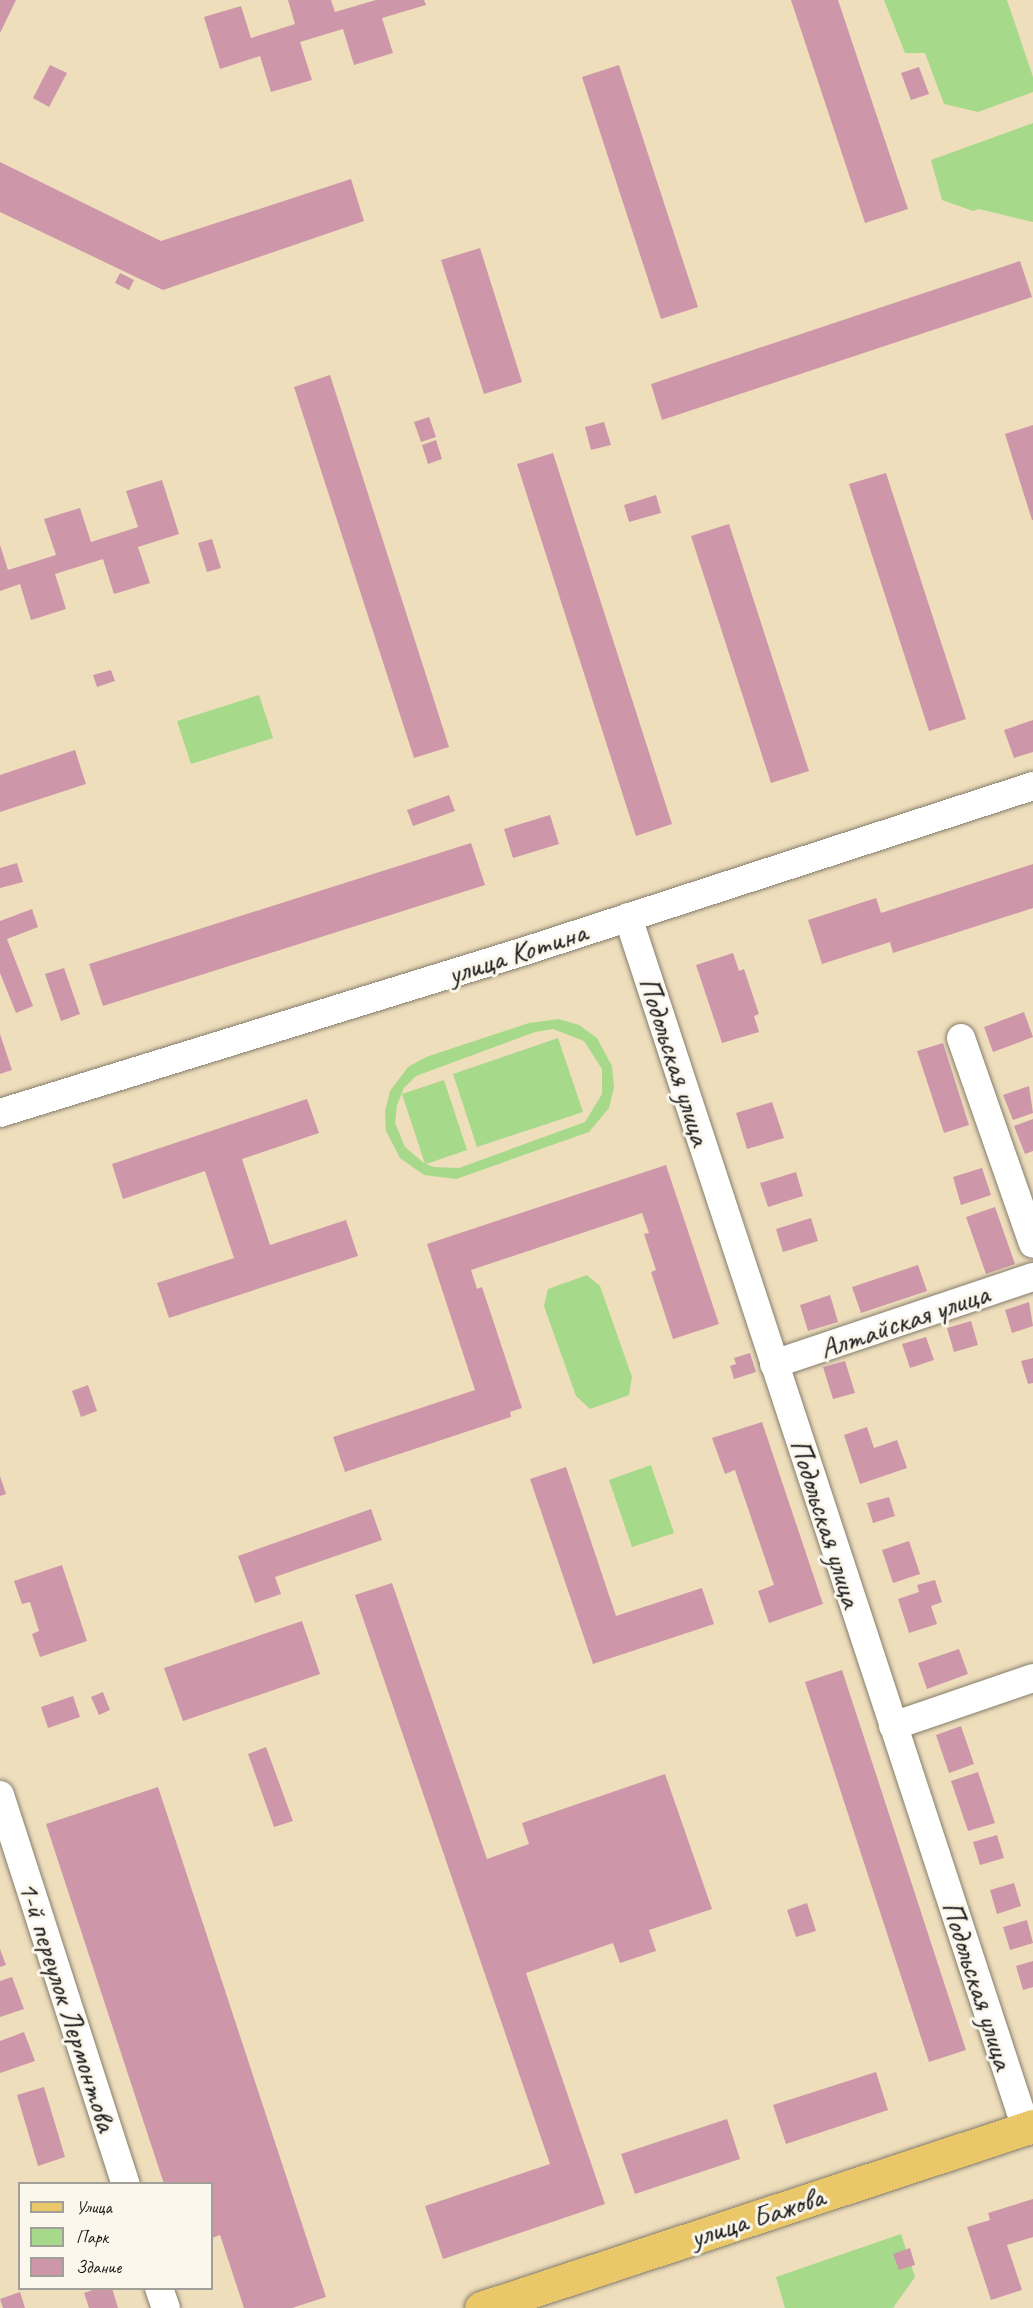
<!DOCTYPE html>
<html>
<head>
<meta charset="utf-8">
<style>
	body { margin:0 }
	#map { position:relative; width:1033px; height:2308px; overflow:hidden; background:#eedebc; font-family:Caveat,sans-serif }
	div>[style] { position:absolute }
	.green>* { inset:0; background:#a6da8a }
	.building>* { inset:0; background:#cd97a9 }
	.roads { filter:drop-shadow(0 0 2px #857d6c) drop-shadow(0 0 2px #857d6c) }
	.minor>* { height:28px; margin:-14px; padding:0 14px; transform-origin:14px; border-radius:14px; background:#fff }
	.major>* { height:33px; margin:-16.5px; padding:0 16.5px; transform-origin:16.5px; border-radius:16.5px; background:#eac769 }
	span { translate:-50% -50%; white-space:nowrap; text-align:center; line-height:1.15; -webkit-text-stroke:6px #fbf7ec; paint-order:stroke }
	.street-label { font-size:30px; color:#1c1c1c }
	.legend { position:absolute; left:18px; top:2182px; width:195px; height:108px; box-sizing:border-box; background:#fbf7ec; border:2px solid #a29f99; margin:0; padding:8px 10px; list-style:none; font-size:18px; color:#1c1c1c }
	.legend li { display:flex; align-items:center; gap:12px; height:30px }
	.legend b { width:30px; border:2px solid #a29f99 }
</style>
</head>
<body>
<div id="map">
	<div class="green">
		<i style="clip-path:polygon(884px 0,1007px 0,1033px 77px,1033px 92px,978px 112px,944px 104px,925px 53px,905px 53px)"></i>
		<i style="clip-path:polygon(1033px 123px,1033px 222px,979px 209px,973px 211px,942px 200px,931px 160px)"></i>
		<i style="clip-path:polygon(259px 695px,273px 738px,191px 764px,177px 721px)"></i>
		<i style="clip-path:polygon(evenodd,559px 1019px,579px 1025px,597px 1038px,612px 1066px,614px 1087px,609px 1108px,589px 1132px,456px 1179px,424px 1175px,400px 1158px,386px 1131px,385px 1111px,390px 1091px,408px 1067px,426px 1057px,529px 1023px,559px 1019px,553px 1029px,584px 1041px,602px 1069px,602px 1094px,585px 1122px,459px 1168px,434px 1167px,426px 1164px,467px 1150px,444px 1080px,402px 1094px,425px 1164px,405px 1147px,395px 1123px,397px 1105px,404px 1088px,416px 1076px,535px 1032px,553px 1029px)"></i>
		<i style="clip-path:polygon(558px 1038px,583px 1112px,477px 1147px,453px 1074px)"></i>
		<i style="clip-path:polygon(587px 1275px,600px 1286px,632px 1377px,629px 1395px,590px 1409px,576px 1396px,544px 1306px,548px 1289px)"></i>
		<i style="clip-path:polygon(651px 1465px,674px 1533px,632px 1547px,609px 1480px)"></i>
		<i style="clip-path:polygon(901px 2234px,915px 2277px,893px 2308px,785px 2308px,776px 2277px)"></i>
	</div>
	<div class="building">
		<i style="clip-path:polygon(0 0,16px 0,0 33px)"></i>
		<i style="clip-path:polygon(288px 0,331px 0,335px 12px,376px 0,424px 0,426px 5px,382px 18px,393px 53px,354px 65px,343px 29px,300px 42px,312px 80px,271px 92px,260px 56px,220px 69px,204px 17px,241px 6px,251px 38px,295px 24px)"></i>
		<i style="clip-path:polygon(791px 0,838px 0,908px 209px,865px 223px)"></i>
		<i style="clip-path:polygon(50px 65px,67px 73px,49px 107px,33px 98px)"></i>
		<i style="clip-path:polygon(619px 65px,698px 307px,661px 319px,582px 77px)"></i>
		<i style="clip-path:polygon(919px 67px,929px 94px,911px 100px,901px 73px)"></i>
		<i style="clip-path:polygon(0 162px,161px 241px,351px 179px,364px 221px,163px 290px,0 212px)"></i>
		<i style="clip-path:polygon(480px 248px,522px 382px,484px 394px,441px 260px)"></i>
		<i style="clip-path:polygon(1020px 261px,1032px 297px,662px 420px,651px 384px)"></i>
		<i style="clip-path:polygon(120px 273px,134px 280px,129px 290px,115px 283px)"></i>
		<i style="clip-path:polygon(330px 375px,449px 747px,414px 758px,294px 387px)"></i>
		<i style="clip-path:polygon(429px 417px,436px 437px,421px 442px,414px 422px)"></i>
		<i style="clip-path:polygon(604px 422px,611px 445px,591px 450px,585px 427px)"></i>
		<i style="clip-path:polygon(1033px 425px,1033px 520px,1032px 520px,1005px 434px)"></i>
		<i style="clip-path:polygon(436px 440px,442px 459px,428px 464px,422px 445px)"></i>
		<i style="clip-path:polygon(553px 453px,672px 824px,636px 836px,517px 464px)"></i>
		<i style="clip-path:polygon(886px 473px,966px 719px,929px 731px,849px 484px)"></i>
		<i style="clip-path:polygon(162px 480px,179px 534px,138px 547px,150px 583px,114px 594px,103px 559px,55px 574px,66px 609px,31px 620px,20px 584px,0 591px,0 545px,8px 570px,56px 555px,44px 519px,80px 508px,91px 542px,138px 527px,126px 491px)"></i>
		<i style="clip-path:polygon(656px 495px,661px 513px,629px 522px,624px 505px)"></i>
		<i style="clip-path:polygon(729px 524px,809px 771px,771px 783px,691px 536px)"></i>
		<i style="clip-path:polygon(212px 539px,221px 568px,207px 572px,198px 543px)"></i>
		<i style="clip-path:polygon(111px 670px,115px 681px,97px 687px,93px 675px)"></i>
		<i style="clip-path:polygon(1033px 720px,1033px 752px,1014px 758px,1004px 730px)"></i>
		<i style="clip-path:polygon(75px 750px,86px 784px,0 812px,0 775px)"></i>
		<i style="clip-path:polygon(449px 795px,455px 811px,413px 826px,407px 810px)"></i>
		<i style="clip-path:polygon(550px 815px,559px 844px,513px 858px,504px 829px)"></i>
		<i style="clip-path:polygon(471px 843px,485px 885px,103px 1006px,89px 964px)"></i>
		<i style="clip-path:polygon(17px 863px,23px 882px,0 888px,0 868px)"></i>
		<i style="clip-path:polygon(1033px 864px,1033px 908px,893px 953px,890px 942px,822px 964px,808px 920px,876px 898px,881px 913px)"></i>
		<i style="clip-path:polygon(32px 909px,38px 927px,7px 939px,33px 1006px,16px 1013px,0 973px,0 921px)"></i>
		<i style="clip-path:polygon(733px 953px,739px 971px,744px 969px,759px 1014px,754px 1016px,759px 1032px,722px 1043px,696px 965px)"></i>
		<i style="clip-path:polygon(64px 968px,80px 1014px,61px 1021px,45px 974px)"></i>
		<i style="clip-path:polygon(1024px 1012px,1033px 1037px,993px 1052px,984px 1027px)"></i>
		<i style="clip-path:polygon(0 1034px,12px 1070px,0 1074px)"></i>
		<i style="clip-path:polygon(943px 1043px,969px 1125px,944px 1133px,917px 1051px)"></i>
		<i style="clip-path:polygon(1029px 1086px,1033px 1113px,1013px 1120px,1003px 1095px)"></i>
		<i style="clip-path:polygon(307px 1099px,319px 1133px,242px 1159px,270px 1245px,346px 1220px,358px 1256px,169px 1318px,157px 1283px,234px 1258px,205px 1171px,123px 1199px,112px 1164px)"></i>
		<i style="clip-path:polygon(772px 1102px,784px 1138px,747px 1149px,736px 1113px)"></i>
		<i style="clip-path:polygon(1033px 1119px,1033px 1151px,1025px 1154px,1014px 1126px)"></i>
		<i style="clip-path:polygon(666px 1165px,719px 1324px,673px 1339px,651px 1272px,656px 1270px,644px 1234px,649px 1233px,642px 1213px,471px 1270px,477px 1289px,482px 1287px,522px 1408px,510px 1412px,511px 1417px,345px 1472px,333px 1437px,475px 1390px,427px 1244px)"></i>
		<i style="clip-path:polygon(982px 1168px,991px 1195px,961px 1205px,953px 1177px)"></i>
		<i style="clip-path:polygon(796px 1172px,803px 1196px,768px 1207px,760px 1183px)"></i>
		<i style="clip-path:polygon(995px 1207px,1015px 1264px,986px 1274px,966px 1217px)"></i>
		<i style="clip-path:polygon(811px 1218px,818px 1241px,783px 1252px,776px 1229px)"></i>
		<i style="clip-path:polygon(918px 1265px,927px 1291px,861px 1313px,852px 1287px)"></i>
		<i style="clip-path:polygon(830px 1295px,838px 1322px,808px 1331px,800px 1305px)"></i>
		<i style="clip-path:polygon(1029px 1302px,1033px 1326px,1012px 1333px,1005px 1310px)"></i>
		<i style="clip-path:polygon(971px 1321px,978px 1345px,954px 1352px,947px 1328px)"></i>
		<i style="clip-path:polygon(926px 1337px,934px 1360px,910px 1368px,902px 1344px)"></i>
		<i style="clip-path:polygon(750px 1353px,756px 1372px,734px 1379px,730px 1366px,736px 1364px,734px 1358px)"></i>
		<i style="clip-path:polygon(1033px 1358px,1033px 1383px,1028px 1384px,1021px 1361px)"></i>
		<i style="clip-path:polygon(845px 1361px,855px 1393px,833px 1399px,823px 1367px)"></i>
		<i style="clip-path:polygon(88px 1385px,97px 1411px,81px 1417px,72px 1391px)"></i>
		<i style="clip-path:polygon(762px 1422px,823px 1604px,769px 1623px,758px 1591px,774px 1585px,735px 1470px,725px 1474px,712px 1438px)"></i>
		<i style="clip-path:polygon(867px 1427px,874px 1448px,897px 1440px,907px 1468px,860px 1484px,844px 1435px)"></i>
		<i style="clip-path:polygon(566px 1467px,616px 1616px,702px 1588px,714px 1624px,593px 1664px,530px 1479px)"></i>
		<i style="clip-path:polygon(0 1476px,6px 1494px,0 1496px)"></i>
		<i style="clip-path:polygon(889px 1497px,895px 1516px,873px 1523px,867px 1503px)"></i>
		<i style="clip-path:polygon(371px 1509px,382px 1540px,275px 1577px,281px 1594px,255px 1603px,238px 1556px)"></i>
		<i style="clip-path:polygon(909px 1541px,920px 1574px,893px 1583px,882px 1550px)"></i>
		<i style="clip-path:polygon(62px 1565px,87px 1641px,40px 1657px,32px 1634px,39px 1631px,30px 1602px,22px 1604px,14px 1581px)"></i>
		<i style="clip-path:polygon(935px 1580px,942px 1602px,931px 1606px,937px 1624px,909px 1633px,898px 1599px,919px 1592px,917px 1585px)"></i>
		<i style="clip-path:polygon(392px 1583px,487px 1859px,529px 1844px,522px 1823px,665px 1774px,712px 1909px,649px 1930px,656px 1951px,620px 1963px,613px 1943px,526px 1973px,605px 2204px,443px 2259px,425px 2206px,550px 2164px,355px 1595px)"></i>
		<i style="clip-path:polygon(302px 1621px,320px 1674px,183px 1721px,164px 1668px)"></i>
		<i style="clip-path:polygon(959px 1649px,968px 1674px,927px 1689px,918px 1663px)"></i>
		<i style="clip-path:polygon(842px 1670px,966px 2050px,929px 2062px,805px 1682px)"></i>
		<i style="clip-path:polygon(103px 1692px,110px 1710px,99px 1715px,91px 1697px)"></i>
		<i style="clip-path:polygon(73px 1696px,80px 1717px,48px 1728px,41px 1707px)"></i>
		<i style="clip-path:polygon(961px 1726px,974px 1764px,949px 1773px,936px 1735px)"></i>
		<i style="clip-path:polygon(266px 1747px,293px 1821px,274px 1827px,248px 1754px)"></i>
		<i style="clip-path:polygon(978px 1772px,995px 1823px,968px 1831px,951px 1781px)"></i>
		<i style="clip-path:polygon(158px 1787px,326px 2297px,292px 2308px,244px 2308px,220px 2235px,212px 2238px,212px 2184px,164px 2184px,46px 1824px)"></i>
		<i style="clip-path:polygon(997px 1835px,1004px 1858px,980px 1865px,973px 1842px)"></i>
		<i style="clip-path:polygon(1014px 1883px,1021px 1906px,997px 1914px,990px 1890px)"></i>
		<i style="clip-path:polygon(807px 1903px,816px 1931px,796px 1937px,787px 1910px)"></i>
		<i style="clip-path:polygon(1027px 1920px,1033px 1943px,1010px 1950px,1003px 1927px)"></i>
		<i style="clip-path:polygon(0 1949px,6px 1965px,0 1967px)"></i>
		<i style="clip-path:polygon(1033px 1961px,1033px 1987px,1023px 1990px,1016px 1966px)"></i>
		<i style="clip-path:polygon(12px 1977px,24px 2009px,0 2017px,0 1981px)"></i>
		<i style="clip-path:polygon(24px 2032px,35px 2061px,0 2073px,0 2041px)"></i>
		<i style="clip-path:polygon(876px 2072px,888px 2110px,786px 2144px,773px 2105px)"></i>
		<i style="clip-path:polygon(44px 2087px,65px 2157px,38px 2166px,17px 2095px)"></i>
		<i style="clip-path:polygon(727px 2119px,740px 2159px,635px 2194px,621px 2154px)"></i>
		<i style="clip-path:polygon(1033px 2199px,1033px 2237px,1007px 2245px,1022px 2290px,991px 2300px,967px 2227px,990px 2220px,988px 2213px)"></i>
		<i style="clip-path:polygon(910px 2248px,915px 2265px,899px 2270px,893px 2254px)"></i>
		<i style="clip-path:polygon(98px 2288px,112px 2288px,118px 2308px,89px 2308px,84px 2293px)"></i>
		<i style="clip-path:polygon(20px 2292px,25px 2308px,3px 2308px,0 2299px)"></i>
	</div>
	<div class="roads">
		<div class="minor">
			<i style="left:628px;top:917px;width:1275px;rotate:71.81deg"></i>
			<i style="left:961px;top:1038px;width:218px;rotate:70.7deg"></i>
			<i style="left:0;top:1113px;width:549px;rotate:-17.15deg"></i>
			<i style="left:525px;top:951px;width:534px;rotate:-17.99deg"></i>
			<i style="left:774px;top:1364px;width:273px;rotate:-18.6deg"></i>
			<i style="left:893px;top:1726px;width:148px;rotate:-18.9deg"></i>
			<i style="left:0;top:1795px;width:409px;rotate:72.1deg"></i>
			<i style="left:159px;top:2288px;width:21px;rotate:71deg"></i>
		</div>
		<div class="major">
			<i style="left:481px;top:2308px;width:581px;rotate:-18.25deg"></i>
		</div>
	</div>
	<div class="street-label">
		<span style="left:517px;top:953px;rotate:-18deg">улица Котина</span>
		<span style="left:675px;top:1061px;rotate:72deg">Подольская улица</span>
		<span style="left:904px;top:1321px;rotate:-19deg">Алтайская улица</span>
		<span style="left:826px;top:1523px;rotate:72deg">Подольская улица</span>
		<span style="left:978px;top:1985px;rotate:72deg">Подольская улица</span>
		<span style="left:68px;top:2006px;rotate:72deg">1-й переулок Лермонтова</span>
		<span style="left:757px;top:2217px;rotate:-18deg">улица Бажова</span>
	</div>
	<ul class="legend">
	<li><b style="height:8px;background:#eac769"></b>Улица</li>
	<li><b style="height:16px;background:#a6da8a"></b>Парк</li>
	<li><b style="height:16px;background:#cd97a9"></b>Здание</li>
	</ul>
</div>
</body>
</html>
